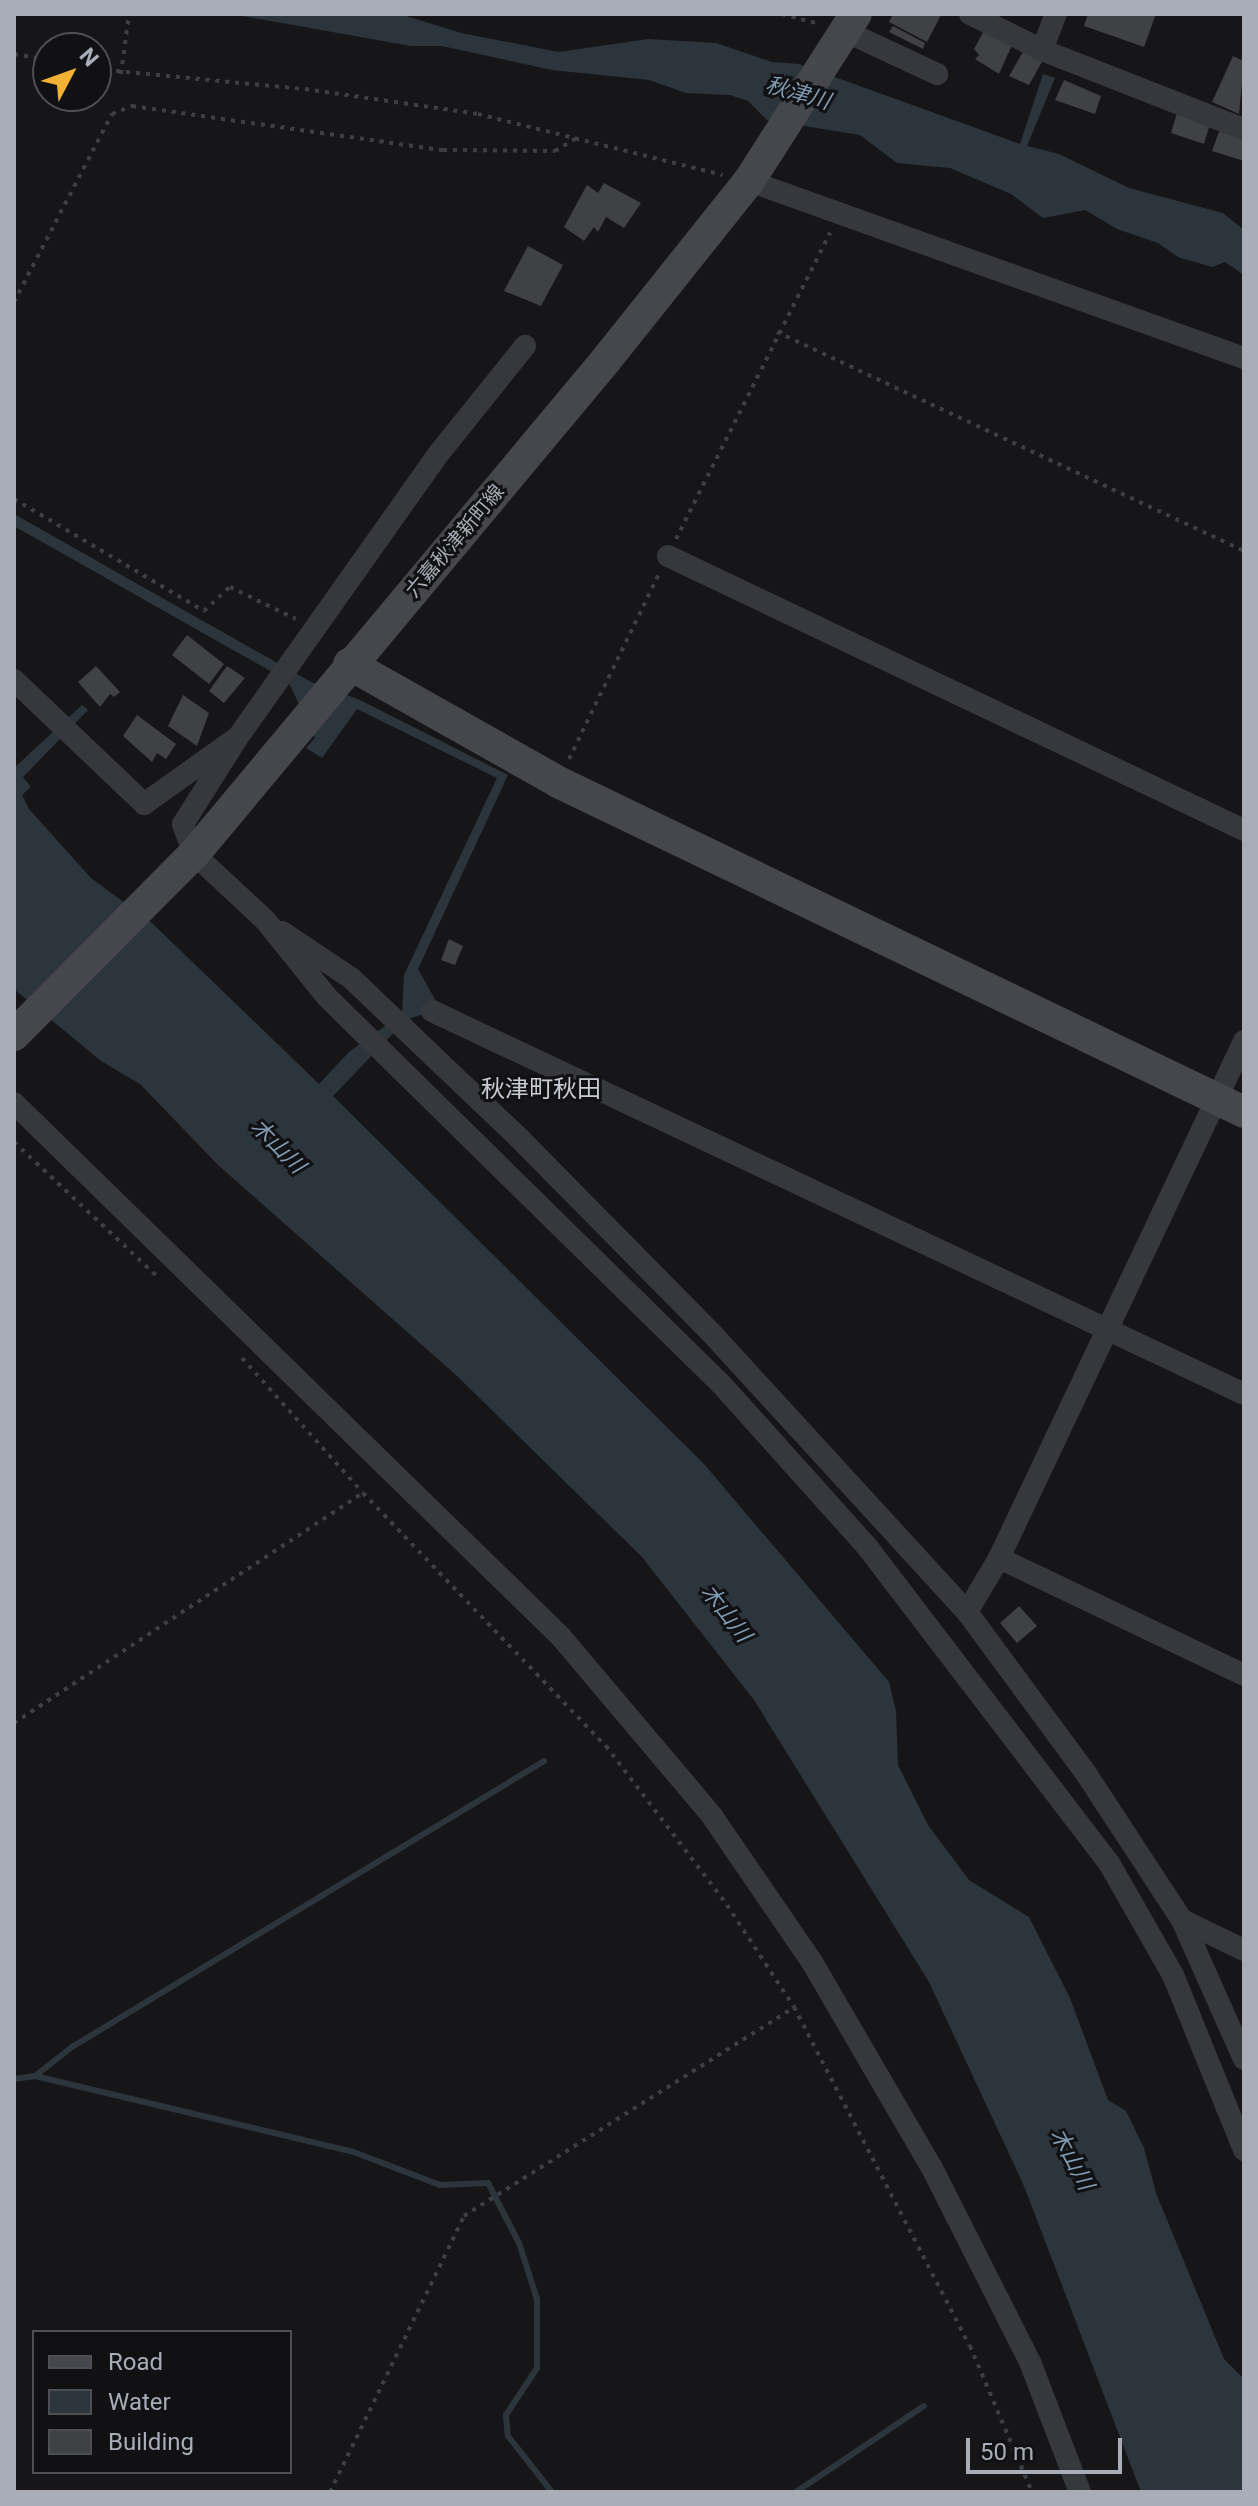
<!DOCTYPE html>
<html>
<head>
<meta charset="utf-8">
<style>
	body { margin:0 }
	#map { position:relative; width:1258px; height:2506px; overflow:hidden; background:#161618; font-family:Roboto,"Noto Sans JP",sans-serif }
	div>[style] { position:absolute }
	.water>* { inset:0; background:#2c353c }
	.stream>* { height:6px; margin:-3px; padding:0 3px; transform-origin:3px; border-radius:3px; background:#2c353c }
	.building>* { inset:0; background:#404145 }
	.path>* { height:4px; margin-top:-2px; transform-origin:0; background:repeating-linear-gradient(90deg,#3d3f44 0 4px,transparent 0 10px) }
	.street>* { height:22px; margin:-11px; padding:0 11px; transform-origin:11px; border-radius:11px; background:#37383d }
	.secondary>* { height:32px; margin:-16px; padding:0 16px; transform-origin:16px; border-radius:16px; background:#45474d }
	span { translate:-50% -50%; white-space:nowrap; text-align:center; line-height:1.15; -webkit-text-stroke:6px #111113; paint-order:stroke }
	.street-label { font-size:20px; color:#a8adb8 }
	.water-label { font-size:22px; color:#7f9bb3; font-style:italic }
	.quarter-label { font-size:24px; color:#c9ccd4 }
	.frame { position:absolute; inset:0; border:16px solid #a8adb8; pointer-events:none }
	.legend { position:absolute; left:32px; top:2330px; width:260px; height:144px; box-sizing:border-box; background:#111113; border:2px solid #4d4f55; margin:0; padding:10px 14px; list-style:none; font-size:24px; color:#a8adb8 }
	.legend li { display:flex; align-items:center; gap:16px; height:40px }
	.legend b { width:40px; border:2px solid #4d4f55 }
	.north { position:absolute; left:32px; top:32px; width:80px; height:80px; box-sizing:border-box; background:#111113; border:2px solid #4d4f55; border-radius:50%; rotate:49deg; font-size:22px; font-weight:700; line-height:32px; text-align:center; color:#a8adb8 }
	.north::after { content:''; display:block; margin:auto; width:28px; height:36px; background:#f2b134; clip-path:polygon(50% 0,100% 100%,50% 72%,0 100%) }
	.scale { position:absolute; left:966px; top:2438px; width:156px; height:36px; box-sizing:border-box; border:4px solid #a8adb8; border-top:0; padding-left:10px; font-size:24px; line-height:28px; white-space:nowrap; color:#a8adb8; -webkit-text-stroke:6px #111113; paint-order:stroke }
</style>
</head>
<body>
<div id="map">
	<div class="water">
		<i style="clip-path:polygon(231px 14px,400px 14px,461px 33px,559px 52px,648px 39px,716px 43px,772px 62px,799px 64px,1020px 144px,1043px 74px,1055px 78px,1027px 146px,1059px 154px,1129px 188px,1223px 213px,1244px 230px,1244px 275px,1225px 262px,1212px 267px,1178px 257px,1158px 243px,1117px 229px,1085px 210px,1043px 218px,1011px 194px,950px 168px,897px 163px,860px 135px,767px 120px,748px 101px,730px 95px,686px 93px,649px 80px,552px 70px,442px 46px,411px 46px)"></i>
		<i style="clip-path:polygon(14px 514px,311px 682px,360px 700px,508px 775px,418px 969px,437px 1003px,432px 1011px,406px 1020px,333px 1096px,704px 1464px,889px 1682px,896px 1711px,898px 1765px,928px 1825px,969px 1880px,1029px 1917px,1070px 1998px,1108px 2100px,1126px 2111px,1144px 2148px,1156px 2193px,1224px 2359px,1244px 2379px,1244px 2492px,1141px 2492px,1024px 2186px,929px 1982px,754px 1700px,642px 1557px,456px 1375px,218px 1165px,140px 1084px,101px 1061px,14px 989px,14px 768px,82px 705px,88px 710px,23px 777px,31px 787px,22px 795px,29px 809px,91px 878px,152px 923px,319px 1084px,349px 1052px,402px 1014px,404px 975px,497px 778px,357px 709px,322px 758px,306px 748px,315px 738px,288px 681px,14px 526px)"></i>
	</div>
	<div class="stream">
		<i style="left:35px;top:2076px;width:47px;rotate:-38.1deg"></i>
		<i style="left:72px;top:2047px;width:552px;rotate:-31.21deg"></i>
		<i style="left:14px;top:2079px;width:21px;rotate:-8deg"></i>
		<i style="left:35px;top:2076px;width:325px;rotate:13.4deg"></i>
		<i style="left:351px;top:2151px;width:95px;rotate:20.9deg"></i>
		<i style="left:440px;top:2185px;width:48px;rotate:-2.4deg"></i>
		<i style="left:488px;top:2183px;width:68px;rotate:62.7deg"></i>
		<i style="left:519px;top:2243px;width:59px;rotate:72.2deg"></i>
		<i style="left:537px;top:2299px;width:69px;rotate:90deg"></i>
		<i style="left:537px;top:2368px;width:56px;rotate:123.4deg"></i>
		<i style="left:506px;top:2415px;width:21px;rotate:85deg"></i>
		<i style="left:508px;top:2436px;width:71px;rotate:51.8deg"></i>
		<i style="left:796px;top:2492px;width:154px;rotate:-33.9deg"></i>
	</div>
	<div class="building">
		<i style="clip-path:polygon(893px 14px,939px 14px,941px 15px,927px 42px,889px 22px)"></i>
		<i style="clip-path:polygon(1088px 14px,1156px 14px,1144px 47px,1084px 26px)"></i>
		<i style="clip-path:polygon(893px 26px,925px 43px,923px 49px,889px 32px)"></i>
		<i style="clip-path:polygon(985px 29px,1012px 45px,999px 74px,975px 59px,979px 55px,974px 49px)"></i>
		<i style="clip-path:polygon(1024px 50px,1043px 60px,1029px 85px,1009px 76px)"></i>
		<i style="clip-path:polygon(1233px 56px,1244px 61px,1239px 114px,1212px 102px)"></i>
		<i style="clip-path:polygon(1064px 80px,1101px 96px,1095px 114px,1055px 100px)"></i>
		<i style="clip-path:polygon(1177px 113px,1210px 124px,1204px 144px,1171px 133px)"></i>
		<i style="clip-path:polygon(1220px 129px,1244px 138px,1244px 161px,1212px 151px)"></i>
		<i style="clip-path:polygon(604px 183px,641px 203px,624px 228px,606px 217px,598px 232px,594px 227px,584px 241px,564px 227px,587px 185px,598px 193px)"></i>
		<i style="clip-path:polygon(528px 246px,563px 265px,541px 306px,504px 291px)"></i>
		<i style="clip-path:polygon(187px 635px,224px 664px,209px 684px,172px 655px)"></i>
		<i style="clip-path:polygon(96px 666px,120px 692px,114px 697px,110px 694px,100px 707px,78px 682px)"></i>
		<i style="clip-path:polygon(227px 666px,245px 678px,224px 703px,209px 691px)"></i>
		<i style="clip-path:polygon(183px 695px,209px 713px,197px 746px,168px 726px)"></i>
		<i style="clip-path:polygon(137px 715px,176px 744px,166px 759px,157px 753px,152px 762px,123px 736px)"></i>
		<i style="clip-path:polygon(449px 939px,463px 946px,455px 965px,441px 960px)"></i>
		<i style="clip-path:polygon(1019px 1606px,1037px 1626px,1017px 1643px,1000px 1623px)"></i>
	</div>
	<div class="path">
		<i style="left:782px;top:14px;width:39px;rotate:15deg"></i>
		<i style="left:14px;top:54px;width:35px;rotate:10deg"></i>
		<i style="left:96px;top:69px;width:210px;rotate:5.5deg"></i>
		<i style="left:305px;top:89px;width:175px;rotate:8.2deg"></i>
		<i style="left:478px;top:114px;width:252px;rotate:14deg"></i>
		<i style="left:121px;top:74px;width:61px;rotate:-82.4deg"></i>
		<i style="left:14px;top:302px;width:212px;rotate:-62.5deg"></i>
		<i style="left:112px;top:114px;width:22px;rotate:-22deg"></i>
		<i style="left:132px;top:106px;width:314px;rotate:8.1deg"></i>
		<i style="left:443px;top:150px;width:112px;rotate:0.5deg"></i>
		<i style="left:555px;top:151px;width:26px;rotate:-31deg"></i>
		<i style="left:777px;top:332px;width:516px;rotate:25.12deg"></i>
		<i style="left:14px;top:499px;width:221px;rotate:30.5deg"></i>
		<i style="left:204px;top:611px;width:35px;rotate:-43deg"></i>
		<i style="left:230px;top:587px;width:73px;rotate:25.9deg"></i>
		<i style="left:676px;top:539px;width:343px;rotate:-63.3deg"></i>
		<i style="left:569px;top:759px;width:208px;rotate:-64.1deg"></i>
		<i style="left:14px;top:1142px;width:197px;rotate:43.2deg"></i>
		<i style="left:242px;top:1358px;width:181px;rotate:48.1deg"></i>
		<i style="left:14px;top:1723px;width:418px;rotate:-33.4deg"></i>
		<i style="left:363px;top:1493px;width:351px;rotate:46.2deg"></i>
		<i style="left:606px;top:1746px;width:200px;rotate:52.7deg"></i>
		<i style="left:727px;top:1905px;width:122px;rotate:56.7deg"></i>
		<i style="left:794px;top:2007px;width:382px;rotate:62.6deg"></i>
		<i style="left:970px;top:2346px;width:159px;rotate:67deg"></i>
		<i style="left:330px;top:2492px;width:307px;rotate:-64.1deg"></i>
		<i style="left:464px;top:2216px;width:391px;rotate:-32.3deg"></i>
	</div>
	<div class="street">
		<i style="left:970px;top:14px;width:80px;rotate:26.6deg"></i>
		<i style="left:1042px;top:50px;width:217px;rotate:21.4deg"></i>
		<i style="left:845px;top:31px;width:102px;rotate:25.1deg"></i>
		<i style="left:1042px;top:50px;width:39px;rotate:-69deg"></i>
		<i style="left:749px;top:181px;width:526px;rotate:19.68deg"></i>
		<i style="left:668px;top:556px;width:638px;rotate:25.44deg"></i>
		<i style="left:14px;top:680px;width:180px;rotate:43.6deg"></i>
		<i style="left:144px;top:804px;width:115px;rotate:-35.5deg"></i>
		<i style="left:238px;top:737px;width:349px;rotate:-54.7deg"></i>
		<i style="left:440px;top:452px;width:136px;rotate:-51.3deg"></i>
		<i style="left:238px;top:737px;width:103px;rotate:122.3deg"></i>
		<i style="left:183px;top:824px;width:32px;rotate:70deg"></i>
		<i style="left:194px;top:854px;width:97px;rotate:42.9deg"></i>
		<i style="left:265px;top:920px;width:99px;rotate:51.2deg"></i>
		<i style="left:327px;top:997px;width:554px;rotate:44.49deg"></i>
		<i style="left:722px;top:1385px;width:219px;rotate:48.1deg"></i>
		<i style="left:868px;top:1548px;width:397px;rotate:52.6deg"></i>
		<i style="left:1109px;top:1863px;width:129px;rotate:60.3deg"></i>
		<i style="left:1173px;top:1975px;width:189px;rotate:67.9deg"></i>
		<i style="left:282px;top:932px;width:83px;rotate:33.7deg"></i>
		<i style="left:351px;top:978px;width:236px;rotate:43.6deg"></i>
		<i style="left:522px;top:1141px;width:275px;rotate:45.4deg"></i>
		<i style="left:715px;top:1337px;width:373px;rotate:47.5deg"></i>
		<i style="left:967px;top:1612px;width:202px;rotate:53.6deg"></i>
		<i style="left:1087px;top:1775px;width:173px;rotate:56.8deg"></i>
		<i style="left:1182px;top:1920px;width:152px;rotate:66deg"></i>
		<i style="left:432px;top:1011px;width:898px;rotate:25.25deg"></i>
		<i style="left:14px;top:1103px;width:764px;rotate:44.31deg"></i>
		<i style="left:561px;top:1637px;width:234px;rotate:49.8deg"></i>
		<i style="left:712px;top:1816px;width:177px;rotate:55.6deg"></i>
		<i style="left:812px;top:1962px;width:238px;rotate:59.8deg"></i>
		<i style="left:932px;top:2168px;width:217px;rotate:63.2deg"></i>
		<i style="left:1030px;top:2362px;width:139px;rotate:69deg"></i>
		<i style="left:999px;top:1558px;width:272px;rotate:25.5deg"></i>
		<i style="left:967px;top:1612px;width:63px;rotate:-59.3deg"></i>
		<i style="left:999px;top:1558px;width:572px;rotate:-64.64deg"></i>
		<i style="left:1182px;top:1920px;width:69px;rotate:25.8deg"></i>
	</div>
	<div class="secondary">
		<i style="left:349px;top:664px;width:240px;rotate:29.4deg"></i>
		<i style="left:558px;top:782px;width:761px;rotate:25.69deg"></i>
		<i style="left:14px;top:1035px;width:255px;rotate:-45.2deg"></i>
		<i style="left:194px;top:854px;width:643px;rotate:-50.17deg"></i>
		<i style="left:606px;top:360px;width:229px;rotate:-51.4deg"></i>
		<i style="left:749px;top:181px;width:198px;rotate:-57.4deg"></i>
	</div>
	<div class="street-label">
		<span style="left:455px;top:541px;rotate:-50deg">六嘉秋津新町線</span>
	</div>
	<div class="water-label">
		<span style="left:798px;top:93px;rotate:16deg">秋津川</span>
		<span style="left:278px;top:1146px;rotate:45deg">木山川</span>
		<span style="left:726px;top:1613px;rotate:52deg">木山川</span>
		<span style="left:1072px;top:2159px;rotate:62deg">木山川</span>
	</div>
	<div class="quarter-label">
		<span style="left:541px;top:1090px">秋津町秋田</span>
	</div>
	<div class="frame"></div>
	<ul class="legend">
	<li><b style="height:10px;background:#45474d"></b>Road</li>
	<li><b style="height:22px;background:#2c353c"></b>Water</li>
	<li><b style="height:22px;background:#404145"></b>Building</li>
	</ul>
	<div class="north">N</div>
	<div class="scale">50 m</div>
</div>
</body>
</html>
